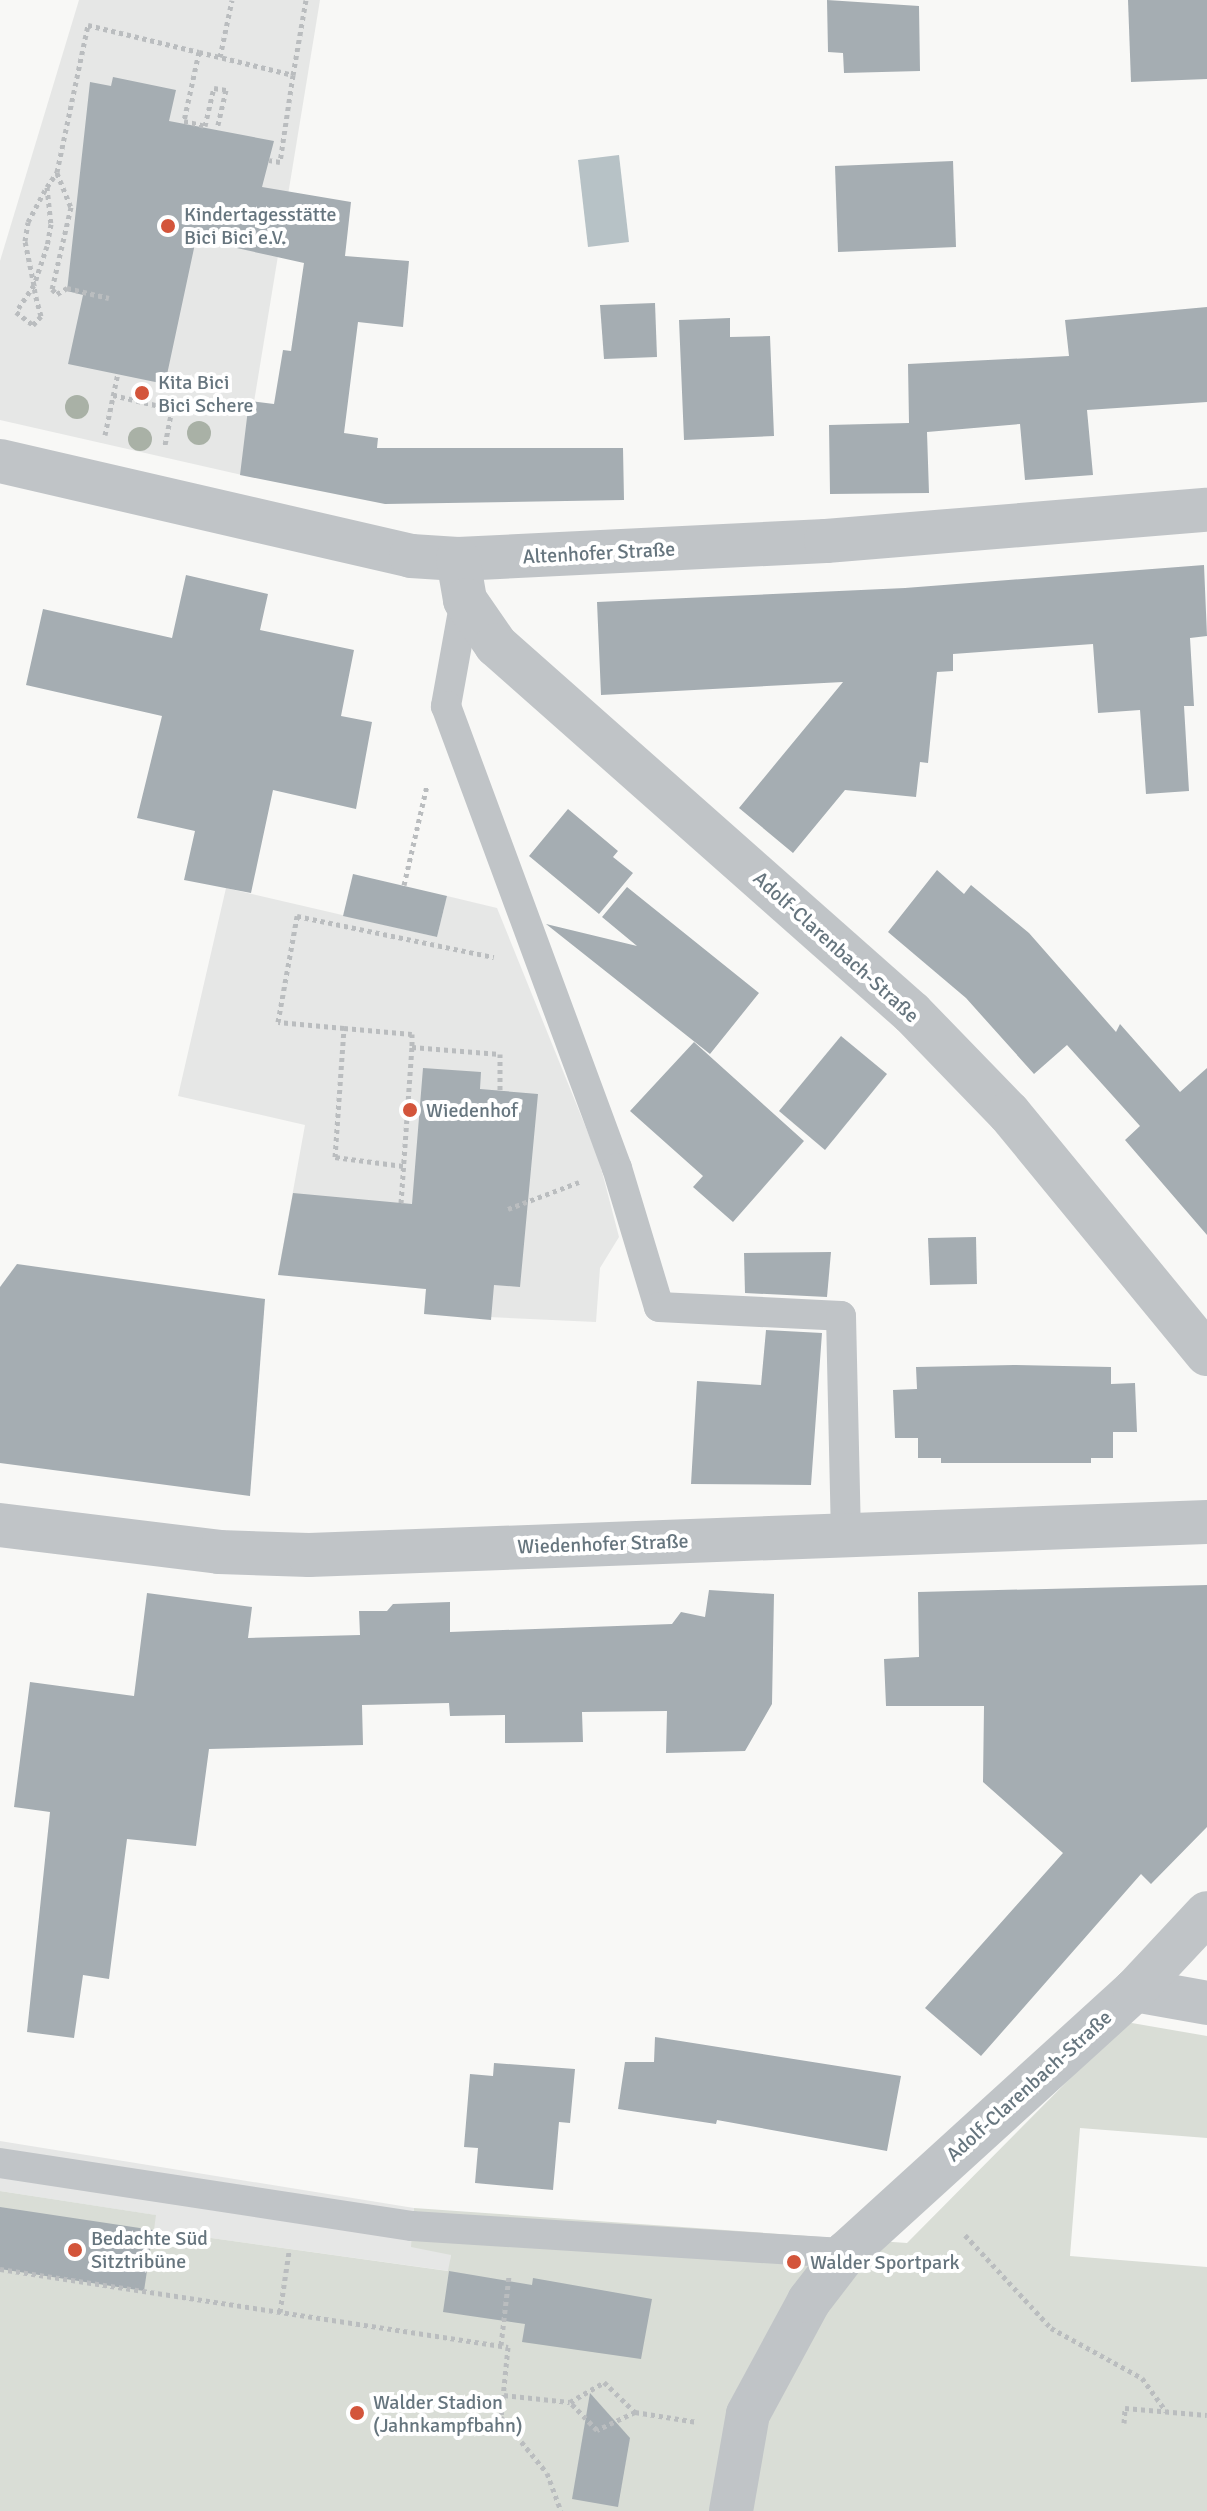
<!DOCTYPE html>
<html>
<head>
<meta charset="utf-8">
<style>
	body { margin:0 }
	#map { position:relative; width:1207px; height:2511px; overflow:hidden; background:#f8f8f6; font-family:Signika,sans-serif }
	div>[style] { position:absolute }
	.built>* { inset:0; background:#e6e7e6 }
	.green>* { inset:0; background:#d9ddd6 }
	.water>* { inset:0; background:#b7c2c6 }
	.building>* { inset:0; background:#a5adb2 }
	.path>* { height:5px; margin-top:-2.5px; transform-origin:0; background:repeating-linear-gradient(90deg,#babdbf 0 4px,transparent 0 8px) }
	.service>* { height:30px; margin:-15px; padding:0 15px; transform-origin:15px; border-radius:15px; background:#c0c4c7 }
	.minor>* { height:44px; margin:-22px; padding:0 22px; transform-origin:22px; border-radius:22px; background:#c0c4c7 }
	.trees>* { width:24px; height:24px; margin:-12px; border-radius:50%; background:#a9b1a6 }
	.dots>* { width:22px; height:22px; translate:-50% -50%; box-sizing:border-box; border:4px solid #fff; border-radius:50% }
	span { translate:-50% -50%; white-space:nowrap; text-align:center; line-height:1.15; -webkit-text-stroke:8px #fff; paint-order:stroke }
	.poi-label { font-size:20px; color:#66757e }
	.left { translate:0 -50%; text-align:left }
	.street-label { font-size:20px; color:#66757e }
</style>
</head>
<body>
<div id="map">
	<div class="built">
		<i style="clip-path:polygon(79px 0,320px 0,242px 475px,0 420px,0 261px)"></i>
		<i style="clip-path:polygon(226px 888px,437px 937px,447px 896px,497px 908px,599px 1160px,619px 1237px,600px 1268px,596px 1322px,424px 1314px,426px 1289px,278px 1274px,305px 1125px,178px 1096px)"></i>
		<i style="clip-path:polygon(0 2141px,414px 2208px,412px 2226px,451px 2255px,449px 2271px,153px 2230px,155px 2215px,0 2191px)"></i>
	</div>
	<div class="green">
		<i style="clip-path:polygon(1126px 2022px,1207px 2036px,1207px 2138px,1080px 2128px,1070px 2256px,1207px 2267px,1207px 2511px,0 2511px,0 2191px,156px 2215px,154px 2230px,448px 2271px,451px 2255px,411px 2247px,414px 2208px,907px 2243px)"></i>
	</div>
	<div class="water">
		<i style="clip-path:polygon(619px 155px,629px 242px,588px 247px,578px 160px)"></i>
	</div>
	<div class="building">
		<i style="clip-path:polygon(827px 0,919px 6px,920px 71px,844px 73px,843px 53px,828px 52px)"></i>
		<i style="clip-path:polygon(1128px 0,1207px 0,1207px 79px,1131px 82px)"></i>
		<i style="clip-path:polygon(113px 77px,176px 90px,169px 121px,274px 141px,262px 187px,351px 202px,345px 256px,409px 261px,403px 327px,358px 322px,344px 433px,378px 438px,377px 448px,623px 448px,624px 500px,385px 504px,240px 475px,249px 401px,274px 404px,283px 350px,291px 351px,304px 263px,196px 239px,165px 384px,68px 364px,83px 295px,67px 291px,90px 82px,111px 86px)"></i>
		<i style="clip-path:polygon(953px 161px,956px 247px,838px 252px,835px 166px)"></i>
		<i style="clip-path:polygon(655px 303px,657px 357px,604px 359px,600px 305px)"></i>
		<i style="clip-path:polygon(1207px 307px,1207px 402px,1087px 410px,1093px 475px,1025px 480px,1020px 424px,927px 432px,929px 493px,830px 494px,829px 425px,909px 423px,908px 364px,1069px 356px,1065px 320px)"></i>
		<i style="clip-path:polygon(730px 318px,730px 337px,770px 336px,774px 436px,684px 440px,679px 320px)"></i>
		<i style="clip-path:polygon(1204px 565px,1207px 636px,1190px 638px,1194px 706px,1184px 706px,1189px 791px,1146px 794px,1140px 710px,1098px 713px,1093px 644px,953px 654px,953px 671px,937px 672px,928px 763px,920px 762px,916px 797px,845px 790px,793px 853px,739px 808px,843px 682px,601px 695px,597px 602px,905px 588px)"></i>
		<i style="clip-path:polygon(186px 575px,268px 594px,260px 630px,354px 650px,341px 716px,372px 722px,356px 809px,273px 790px,251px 893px,184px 880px,195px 831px,137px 818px,162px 716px,26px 685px,43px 609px,172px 638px)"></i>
		<i style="clip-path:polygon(568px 809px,618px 851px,613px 857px,633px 873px,599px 914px,529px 856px)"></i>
		<i style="clip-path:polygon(937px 870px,964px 894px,971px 885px,1029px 933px,1116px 1032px,1120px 1024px,1180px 1092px,1207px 1068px,1207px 1235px,1125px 1140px,1140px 1126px,1067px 1045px,1034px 1074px,966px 998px,888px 932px)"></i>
		<i style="clip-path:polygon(353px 874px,447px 896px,437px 937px,343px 916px)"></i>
		<i style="clip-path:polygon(627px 887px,759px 993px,710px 1054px,546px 924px,637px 946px,602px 917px)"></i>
		<i style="clip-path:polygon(841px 1036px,887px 1074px,825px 1150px,779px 1111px)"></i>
		<i style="clip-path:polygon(694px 1042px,804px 1141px,733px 1222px,693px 1187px,703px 1176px,630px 1111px)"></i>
		<i style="clip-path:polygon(423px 1068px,481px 1072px,480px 1089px,538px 1094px,520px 1287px,494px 1285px,491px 1320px,424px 1314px,426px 1289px,278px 1275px,293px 1193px,412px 1204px)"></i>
		<i style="clip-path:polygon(976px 1237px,977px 1284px,930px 1285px,928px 1238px)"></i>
		<i style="clip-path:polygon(831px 1252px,827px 1297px,745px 1293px,744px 1253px)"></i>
		<i style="clip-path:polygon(17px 1264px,265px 1299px,250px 1496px,0 1463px,0 1287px)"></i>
		<i style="clip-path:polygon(766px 1330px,822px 1333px,811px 1485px,691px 1484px,697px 1381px,761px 1385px)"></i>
		<i style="clip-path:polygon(1014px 1365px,1111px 1367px,1111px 1384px,1135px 1383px,1137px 1432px,1113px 1432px,1113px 1458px,1091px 1458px,1091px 1463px,941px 1463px,941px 1458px,918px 1458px,918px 1438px,895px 1438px,893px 1390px,917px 1389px,916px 1367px)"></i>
		<i style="clip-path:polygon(1207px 1585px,1207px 1827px,1151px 1884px,1141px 1874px,981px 2056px,925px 2008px,1063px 1853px,983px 1782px,984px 1706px,886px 1706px,884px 1659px,919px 1657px,918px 1592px)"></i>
		<i style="clip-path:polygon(709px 1590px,774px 1594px,772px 1704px,745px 1751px,666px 1753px,667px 1711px,582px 1712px,583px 1742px,505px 1743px,505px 1715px,450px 1716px,449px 1703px,362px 1705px,363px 1745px,209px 1749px,196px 1846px,127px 1839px,109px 1979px,83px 1975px,74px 2038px,27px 2032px,50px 1812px,14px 1807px,30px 1682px,134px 1696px,147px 1593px,252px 1607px,248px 1638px,360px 1635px,359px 1611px,387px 1611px,393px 1604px,450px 1602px,450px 1632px,672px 1624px,681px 1612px,705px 1617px)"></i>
		<i style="clip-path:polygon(655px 2037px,901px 2076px,887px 2151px,717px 2120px,716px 2124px,618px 2109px,625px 2062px,654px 2062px)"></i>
		<i style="clip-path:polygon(494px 2063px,575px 2069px,570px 2123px,559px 2122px,553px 2190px,475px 2183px,478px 2148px,464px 2147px,470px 2074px,493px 2076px)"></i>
		<i style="clip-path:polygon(0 2207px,153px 2230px,144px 2291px,0 2269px)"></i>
		<i style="clip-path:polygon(449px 2271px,532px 2285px,533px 2278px,652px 2299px,641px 2359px,522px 2342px,525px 2324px,443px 2312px)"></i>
		<i style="clip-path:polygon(590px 2393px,630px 2438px,618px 2507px,572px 2499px)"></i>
	</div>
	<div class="path">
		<i style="left:199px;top:52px;width:97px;rotate:13.7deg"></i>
		<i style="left:293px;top:75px;width:88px;rotate:98.5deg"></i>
		<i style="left:280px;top:162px;width:11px;rotate:-170deg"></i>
		<i style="left:220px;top:57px;width:58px;rotate:-78.1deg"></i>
		<i style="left:293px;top:75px;width:76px;rotate:-80.2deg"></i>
		<i style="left:57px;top:173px;width:37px;rotate:68deg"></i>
		<i style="left:71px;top:207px;width:84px;rotate:103deg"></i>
		<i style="left:52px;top:289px;width:7px;rotate:45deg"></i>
		<i style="left:57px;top:294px;width:12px;rotate:-31deg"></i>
		<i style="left:67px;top:288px;width:43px;rotate:13.4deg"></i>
		<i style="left:47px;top:187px;width:37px;rotate:84deg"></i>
		<i style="left:51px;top:224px;width:22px;rotate:100deg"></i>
		<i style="left:47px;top:246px;width:41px;rotate:108.4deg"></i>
		<i style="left:34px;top:285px;width:32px;rotate:124deg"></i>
		<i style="left:16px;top:312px;width:21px;rotate:37deg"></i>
		<i style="left:33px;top:325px;width:12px;rotate:-48deg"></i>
		<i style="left:41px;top:316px;width:24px;rotate:-105deg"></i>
		<i style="left:35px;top:293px;width:8px;rotate:-97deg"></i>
		<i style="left:34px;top:285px;width:45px;rotate:-101.6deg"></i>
		<i style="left:25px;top:241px;width:19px;rotate:-81deg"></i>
		<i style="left:28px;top:222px;width:40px;rotate:-62deg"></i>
		<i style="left:47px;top:187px;width:18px;rotate:-56deg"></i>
		<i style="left:57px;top:172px;width:150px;rotate:-78.1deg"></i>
		<i style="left:88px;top:25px;width:114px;rotate:13.7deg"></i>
		<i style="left:199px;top:52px;width:71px;rotate:102.3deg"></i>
		<i style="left:184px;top:121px;width:22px;rotate:13deg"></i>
		<i style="left:205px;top:126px;width:39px;rotate:-77deg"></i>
		<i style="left:214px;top:88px;width:12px;rotate:9deg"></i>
		<i style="left:226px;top:90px;width:39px;rotate:103deg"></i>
		<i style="left:113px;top:395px;width:61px;rotate:13.3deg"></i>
		<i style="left:172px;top:409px;width:38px;rotate:101deg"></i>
		<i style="left:105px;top:435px;width:63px;rotate:-78.2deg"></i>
		<i style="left:404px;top:885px;width:103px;rotate:-77deg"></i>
		<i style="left:344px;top:1028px;width:66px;rotate:-174.8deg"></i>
		<i style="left:278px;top:1022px;width:108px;rotate:-79.8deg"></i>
		<i style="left:297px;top:916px;width:201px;rotate:11.8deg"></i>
		<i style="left:403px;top:1166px;width:69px;rotate:-172.5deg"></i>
		<i style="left:335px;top:1157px;width:129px;rotate:-86deg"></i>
		<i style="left:344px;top:1028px;width:68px;rotate:5deg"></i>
		<i style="left:412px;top:1034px;width:13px;rotate:90deg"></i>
		<i style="left:401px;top:1203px;width:156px;rotate:-86deg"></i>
		<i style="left:412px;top:1047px;width:88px;rotate:4.5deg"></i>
		<i style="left:500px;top:1054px;width:37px;rotate:90deg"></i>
		<i style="left:508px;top:1209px;width:76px;rotate:-20.8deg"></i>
		<i style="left:965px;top:2235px;width:127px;rotate:47.2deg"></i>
		<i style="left:1051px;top:2328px;width:104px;rotate:28.8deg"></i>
		<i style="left:1142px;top:2378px;width:41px;rotate:54deg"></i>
		<i style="left:0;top:2269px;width:514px;rotate:8.73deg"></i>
		<i style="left:508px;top:2347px;width:70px;rotate:95.7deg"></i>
		<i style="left:501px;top:2417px;width:72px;rotate:50.6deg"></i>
		<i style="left:547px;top:2473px;width:40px;rotate:69.8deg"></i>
		<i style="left:280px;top:2312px;width:61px;rotate:-81.5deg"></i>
		<i style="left:501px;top:2345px;width:69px;rotate:-83.4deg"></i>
		<i style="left:604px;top:2382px;width:43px;rotate:44.1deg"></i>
		<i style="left:635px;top:2412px;width:42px;rotate:154.7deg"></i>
		<i style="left:597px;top:2430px;width:39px;rotate:-134deg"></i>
		<i style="left:570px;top:2402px;width:39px;rotate:-30deg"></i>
		<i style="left:504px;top:2395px;width:66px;rotate:6.1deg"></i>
		<i style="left:635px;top:2412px;width:63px;rotate:9.2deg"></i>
		<i style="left:1124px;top:2423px;width:15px;rotate:-86deg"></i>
		<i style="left:1125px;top:2408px;width:82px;rotate:4.9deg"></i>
	</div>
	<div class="service">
		<i style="left:465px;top:600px;width:108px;rotate:100.2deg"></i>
		<i style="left:446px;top:706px;width:493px;rotate:69.7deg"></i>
		<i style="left:617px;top:1168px;width:145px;rotate:73.2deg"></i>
		<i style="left:659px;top:1307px;width:182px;rotate:2.8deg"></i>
		<i style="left:841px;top:1316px;width:219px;rotate:88.7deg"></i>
		<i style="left:0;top:2163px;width:417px;rotate:8.7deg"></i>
		<i style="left:412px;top:2226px;width:435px;rotate:3.6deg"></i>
	</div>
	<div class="minor">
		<i style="left:0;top:461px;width:422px;rotate:13deg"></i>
		<i style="left:411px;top:556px;width:47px;rotate:3.7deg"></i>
		<i style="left:458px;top:559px;width:368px;rotate:-2.8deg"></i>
		<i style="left:826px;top:541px;width:382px;rotate:-4.7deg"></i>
		<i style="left:458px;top:559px;width:42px;rotate:80.3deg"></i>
		<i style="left:465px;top:600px;width:55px;rotate:55.4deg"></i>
		<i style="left:496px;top:645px;width:555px;rotate:41.5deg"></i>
		<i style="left:912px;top:1013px;width:139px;rotate:45.9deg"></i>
		<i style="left:1009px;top:1113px;width:312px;rotate:50.6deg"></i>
		<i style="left:0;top:1525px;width:221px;rotate:7deg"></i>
		<i style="left:219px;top:1552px;width:90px;rotate:1.9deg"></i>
		<i style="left:309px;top:1555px;width:899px;rotate:-2.1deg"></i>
		<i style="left:1135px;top:1990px;width:73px;rotate:10.2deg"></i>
		<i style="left:731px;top:2511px;width:98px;rotate:-80.1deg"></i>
		<i style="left:748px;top:2414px;width:128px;rotate:-61.6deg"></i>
		<i style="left:809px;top:2301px;width:61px;rotate:-52.4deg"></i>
		<i style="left:846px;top:2253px;width:391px;rotate:-42.3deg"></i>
		<i style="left:1135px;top:1990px;width:105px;rotate:-46.9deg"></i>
	</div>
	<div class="trees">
		<i style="left:77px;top:407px"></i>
		<i style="left:199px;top:433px"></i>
		<i style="left:140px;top:439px"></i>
	</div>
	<div class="dots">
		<i style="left:168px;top:226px;background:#d3553b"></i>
		<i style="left:142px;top:393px;background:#d3553b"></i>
		<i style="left:410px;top:1110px;background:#d3553b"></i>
		<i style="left:75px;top:2250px;background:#d3553b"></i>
		<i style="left:794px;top:2262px;background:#d3553b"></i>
		<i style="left:357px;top:2413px;background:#d3553b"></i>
	</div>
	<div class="poi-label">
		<span class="left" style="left:184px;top:226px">Kindertagesstätte<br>Bici Bici e.V.</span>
		<span class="left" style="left:158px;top:394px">Kita Bici<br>Bici Schere</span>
		<span class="left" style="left:426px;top:1110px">Wiedenhof</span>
		<span class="left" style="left:91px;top:2250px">Bedachte Süd<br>Sitztribüne</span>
		<span class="left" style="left:810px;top:2262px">Walder Sportpark</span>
		<span class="left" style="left:373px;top:2414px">Walder Stadion<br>(Jahnkampfbahn)</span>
	</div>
	<div class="street-label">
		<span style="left:599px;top:553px;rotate:-3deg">Altenhofer Straße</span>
		<span style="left:836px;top:947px;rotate:42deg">Adolf-Clarenbach-Straße</span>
		<span style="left:603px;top:1544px;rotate:-2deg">Wiedenhofer Straße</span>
		<span style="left:1029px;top:2086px;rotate:-42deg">Adolf-Clarenbach-Straße</span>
	</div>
</div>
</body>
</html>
